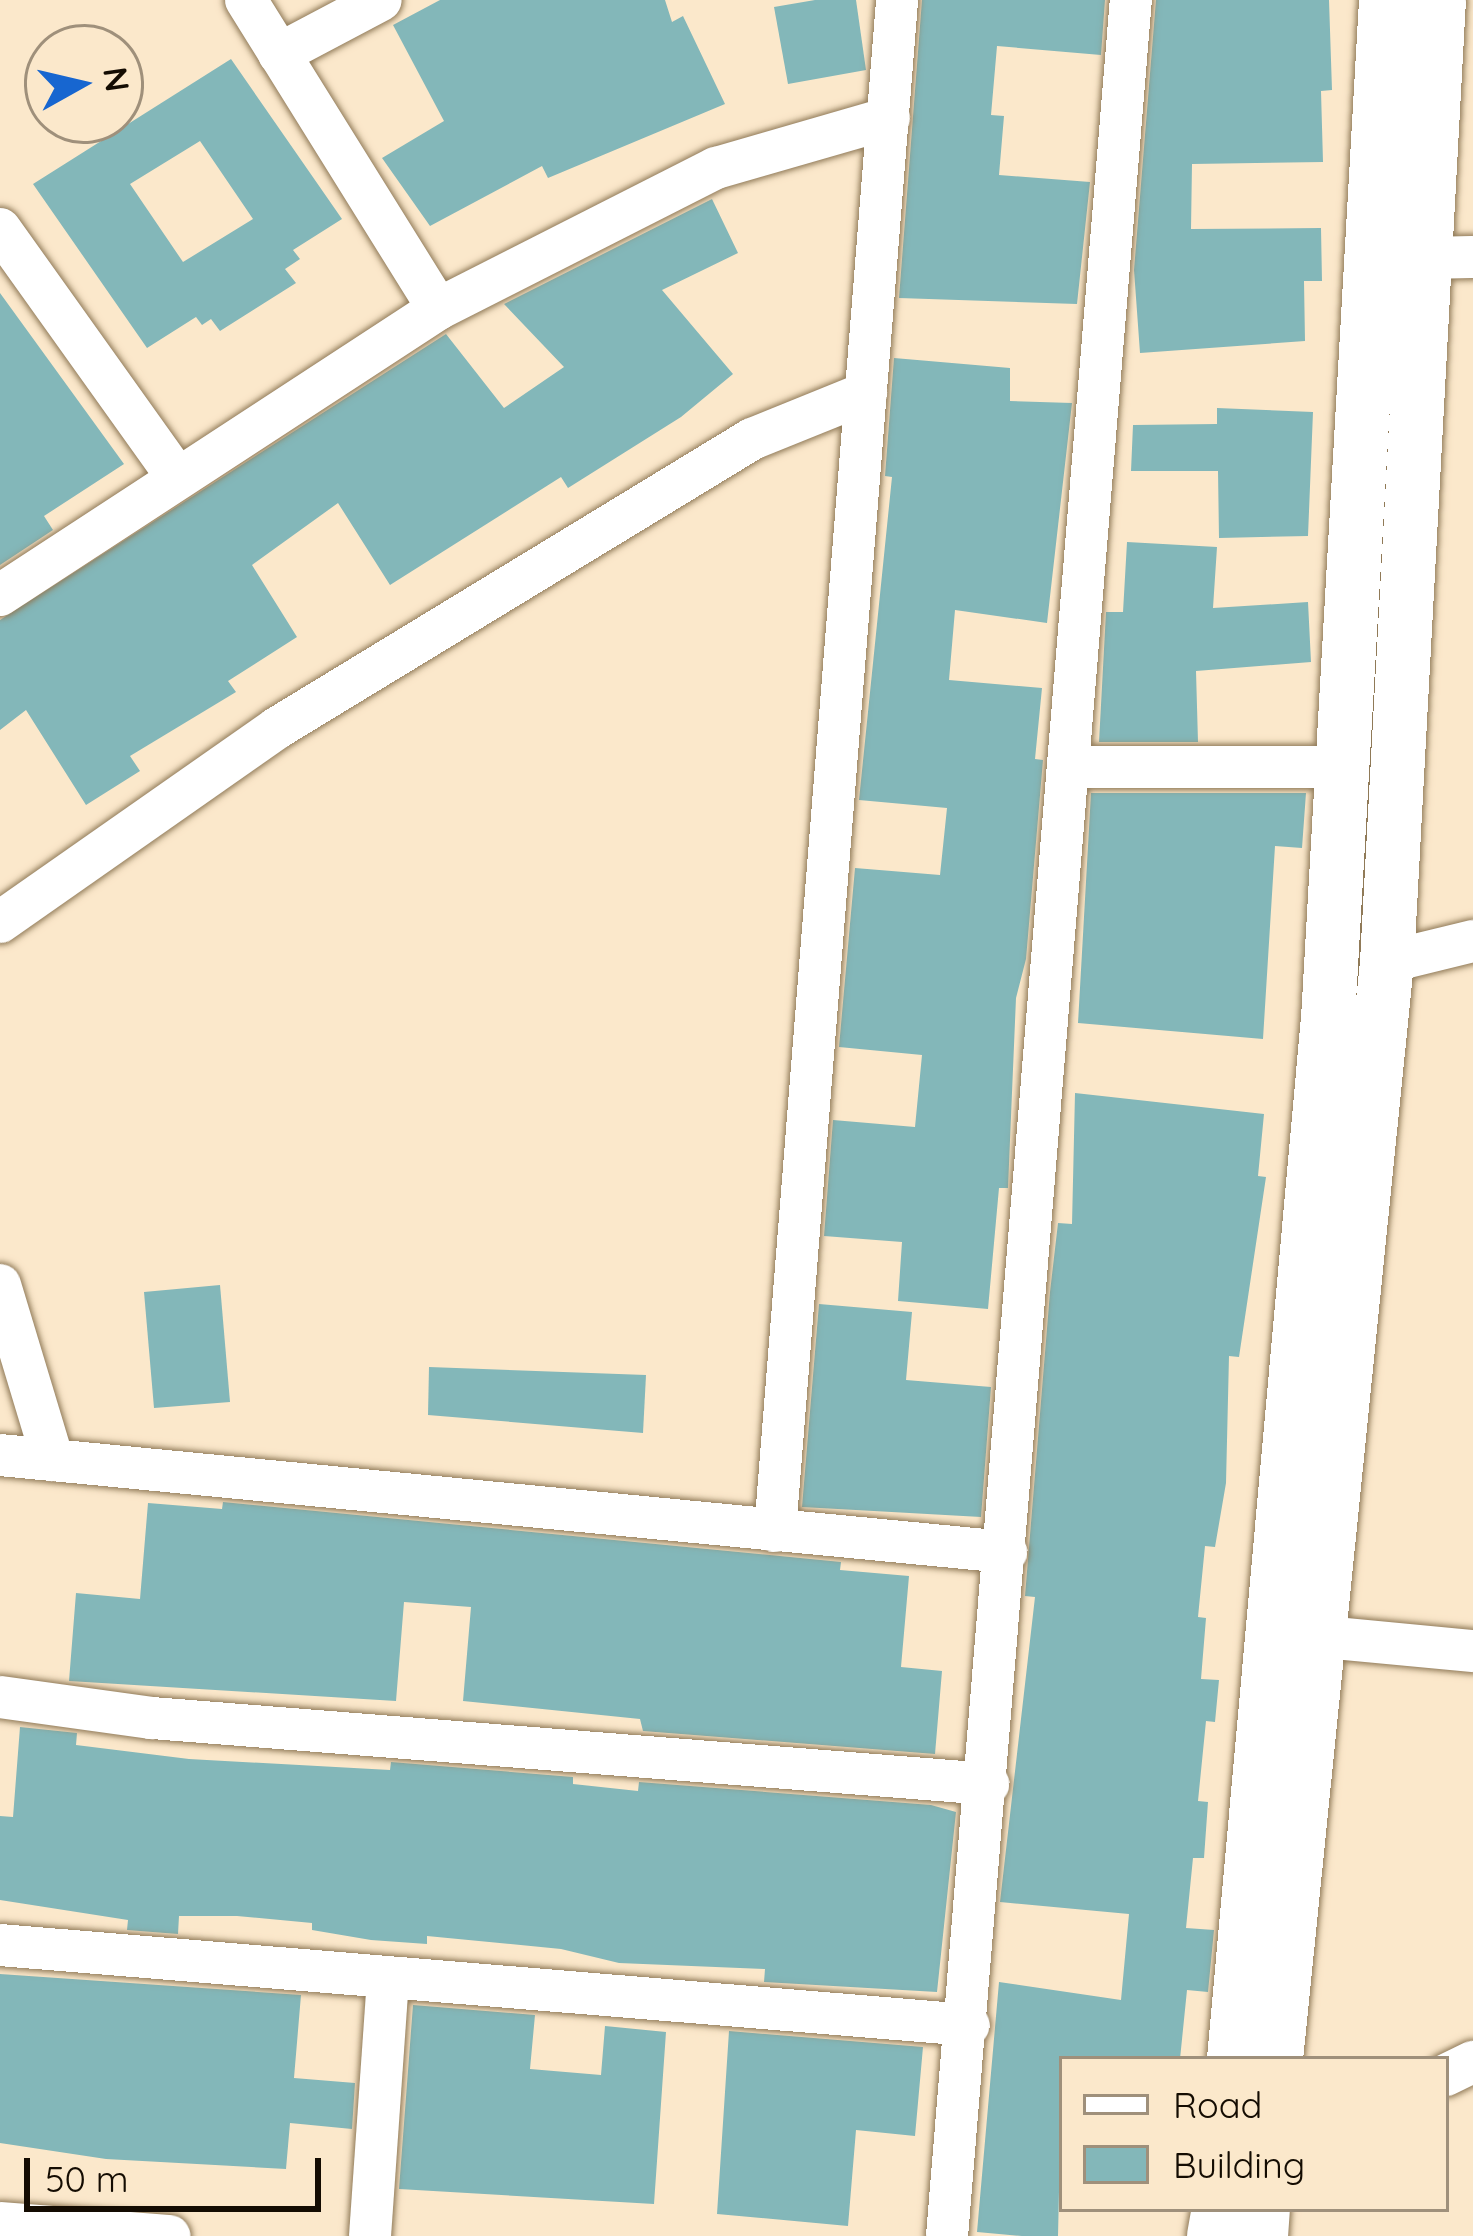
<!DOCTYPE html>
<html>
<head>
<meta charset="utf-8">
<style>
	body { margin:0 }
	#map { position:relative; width:1473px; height:2236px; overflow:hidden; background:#fbe8cb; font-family:Quicksand,sans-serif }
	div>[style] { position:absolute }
	.building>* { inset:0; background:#83b7b9 }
	.roads { filter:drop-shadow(0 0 3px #907a58) drop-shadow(0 0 3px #907a58) }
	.minor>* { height:42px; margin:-21px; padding:0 21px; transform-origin:21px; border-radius:21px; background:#fff }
	.tertiary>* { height:54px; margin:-27px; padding:0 27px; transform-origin:27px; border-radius:27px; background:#fff }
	span { translate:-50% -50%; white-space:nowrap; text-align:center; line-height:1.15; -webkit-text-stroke:9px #fbe8cb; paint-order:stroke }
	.legend { position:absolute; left:1059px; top:2056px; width:390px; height:156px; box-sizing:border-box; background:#fbe8cb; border:3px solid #9f907b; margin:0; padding:15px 21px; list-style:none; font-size:36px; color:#140c02 }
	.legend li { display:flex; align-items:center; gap:24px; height:60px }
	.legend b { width:60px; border:3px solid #9f907b }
	.north { position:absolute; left:24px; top:24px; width:120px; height:120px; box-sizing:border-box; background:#fbe8cb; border:3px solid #9f907b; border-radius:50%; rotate:82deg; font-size:33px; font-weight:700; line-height:48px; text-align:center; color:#140c02 }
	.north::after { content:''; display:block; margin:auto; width:42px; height:54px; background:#1766d0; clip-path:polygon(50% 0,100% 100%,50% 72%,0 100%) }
	.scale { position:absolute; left:24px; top:2158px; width:297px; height:54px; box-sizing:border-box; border:6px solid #140c02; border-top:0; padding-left:15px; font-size:36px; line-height:42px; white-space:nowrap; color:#140c02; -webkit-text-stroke:9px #fbe8cb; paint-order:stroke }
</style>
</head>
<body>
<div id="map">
	<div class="building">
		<i style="clip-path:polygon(440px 0,665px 0,672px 22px,683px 16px,725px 104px,548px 178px,542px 166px,430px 226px,382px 158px,444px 121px,393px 25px)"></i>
		<i style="clip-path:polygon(815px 0,856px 0,866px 70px,788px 84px,774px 7px)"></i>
		<i style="clip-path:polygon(922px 0,1105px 0,1101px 55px,997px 46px,991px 115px,1004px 116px,999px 175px,1090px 182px,1077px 304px,899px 298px)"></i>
		<i style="clip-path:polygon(1156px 0,1329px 0,1332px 90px,1321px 91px,1323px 162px,1192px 164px,1191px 229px,1321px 228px,1322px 281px,1304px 281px,1305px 341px,1140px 353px,1134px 270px)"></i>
		<i style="clip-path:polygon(evenodd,231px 59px,342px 219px,293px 250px,300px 259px,285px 269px,296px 283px,220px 331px,211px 319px,202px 325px,196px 317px,147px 348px,33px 184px,231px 59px,200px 141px,253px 219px,183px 262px,130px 184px,200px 141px)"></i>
		<i style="clip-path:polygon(712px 199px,738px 253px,662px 290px,733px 374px,681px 417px,568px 488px,561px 477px,390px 585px,338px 503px,252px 565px,297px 637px,228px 681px,236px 692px,130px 756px,140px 771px,86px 805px,26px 710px,0 730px,0 620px,446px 334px,504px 408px,564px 367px,504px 304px)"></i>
		<i style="clip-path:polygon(0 293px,124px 464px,44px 516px,53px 530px,0 565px)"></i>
		<i style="clip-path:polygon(894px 358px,1010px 368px,1010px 401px,1072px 403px,1047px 623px,955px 610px,949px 680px,1042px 688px,1035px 759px,1043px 760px,1026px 959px,1016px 998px,1008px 1188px,999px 1188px,988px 1309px,898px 1301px,902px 1242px,824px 1236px,833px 1120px,915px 1127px,922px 1055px,839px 1047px,855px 868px,940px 875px,947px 808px,859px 800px,892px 477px,885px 476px)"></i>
		<i style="clip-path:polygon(1217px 408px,1313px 412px,1308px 536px,1219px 538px,1218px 471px,1131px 471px,1133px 425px,1217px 424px)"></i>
		<i style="clip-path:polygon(1127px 542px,1217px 547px,1213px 608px,1308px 602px,1311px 662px,1196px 671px,1198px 742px,1099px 742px,1106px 612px,1123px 612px)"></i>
		<i style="clip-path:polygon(1091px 793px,1306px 793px,1302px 848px,1275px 846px,1263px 1039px,1078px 1023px)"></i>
		<i style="clip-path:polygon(1075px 1093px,1264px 1114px,1258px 1176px,1266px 1177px,1239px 1357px,1229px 1356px,1226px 1483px,1215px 1547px,1205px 1546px,1198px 1617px,1206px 1618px,1201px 1679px,1219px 1680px,1215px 1722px,1206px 1721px,1198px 1801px,1208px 1802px,1204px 1858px,1193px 1858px,1186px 1928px,1214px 1930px,1208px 1992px,1187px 1990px,1180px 2059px,1062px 2059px,1058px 2236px,1022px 2236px,977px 2232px,999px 1982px,1121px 2000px,1129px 1914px,1000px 1902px,1035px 1597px,1025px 1596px,1050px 1292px,1058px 1223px,1072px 1224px)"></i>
		<i style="clip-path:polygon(220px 1285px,230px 1402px,154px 1408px,144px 1292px)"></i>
		<i style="clip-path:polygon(819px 1304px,912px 1312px,906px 1380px,991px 1387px,981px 1517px,802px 1507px)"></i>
		<i style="clip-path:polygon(429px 1367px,646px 1375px,643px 1433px,428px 1415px)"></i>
		<i style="clip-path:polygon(223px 1502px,841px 1562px,840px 1570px,909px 1576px,901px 1667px,942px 1671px,935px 1754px,643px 1731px,640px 1719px,463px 1701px,471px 1607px,404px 1602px,396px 1701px,69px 1681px,76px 1593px,140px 1599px,148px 1503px,222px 1509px)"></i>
		<i style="clip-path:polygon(20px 1727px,77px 1733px,76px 1745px,189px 1759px,390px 1770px,391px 1762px,573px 1777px,573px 1784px,638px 1791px,639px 1782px,931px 1805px,956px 1812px,937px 1992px,764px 1982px,765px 1969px,619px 1963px,561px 1949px,427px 1936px,427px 1944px,371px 1940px,312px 1930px,312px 1923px,237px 1916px,179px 1916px,178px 1934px,127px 1930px,128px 1920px,0 1900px,0 1816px,13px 1817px)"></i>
		<i style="clip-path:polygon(0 1974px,301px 1995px,294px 2078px,355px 2083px,352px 2129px,290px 2123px,286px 2169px,106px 2159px,0 2143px)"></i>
		<i style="clip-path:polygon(413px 2005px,535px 2015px,530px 2069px,601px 2075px,605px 2026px,666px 2032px,654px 2204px,399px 2189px)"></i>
		<i style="clip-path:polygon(729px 2031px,923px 2047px,915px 2136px,856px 2130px,848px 2226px,717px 2214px)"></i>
	</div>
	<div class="roads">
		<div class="minor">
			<i style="left:246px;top:0;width:364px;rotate:58.1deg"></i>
			<i style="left:438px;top:309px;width:312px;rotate:-26.9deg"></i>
			<i style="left:716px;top:168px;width:180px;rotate:-16.1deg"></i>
			<i style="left:279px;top:54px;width:115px;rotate:-27.9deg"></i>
			<i style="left:0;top:229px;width:303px;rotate:54.5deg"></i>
			<i style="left:1425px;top:258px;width:48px;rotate:-1.2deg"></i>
			<i style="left:0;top:595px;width:523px;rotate:-33.14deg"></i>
			<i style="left:1069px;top:767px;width:272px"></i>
			<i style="left:0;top:922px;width:338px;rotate:-35deg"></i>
			<i style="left:277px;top:728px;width:556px;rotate:-31.32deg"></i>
			<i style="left:752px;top:439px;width:123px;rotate:-22deg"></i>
			<i style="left:1387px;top:962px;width:89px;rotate:-13.7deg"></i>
			<i style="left:0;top:1285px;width:183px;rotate:73.2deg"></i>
			<i style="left:0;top:1455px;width:1011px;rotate:5.51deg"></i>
			<i style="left:775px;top:1531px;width:1536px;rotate:-85.44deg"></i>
			<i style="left:1324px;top:1637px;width:150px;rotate:5.4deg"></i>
			<i style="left:0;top:1697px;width:153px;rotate:7.9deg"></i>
			<i style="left:152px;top:1718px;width:839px;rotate:4.51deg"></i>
			<i style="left:0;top:1945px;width:972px;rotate:4.72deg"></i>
			<i style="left:1446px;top:2075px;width:30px;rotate:-26deg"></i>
			<i style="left:0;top:2223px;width:170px;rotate:4.4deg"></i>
			<i style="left:370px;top:2236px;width:257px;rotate:-86deg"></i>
			<i style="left:947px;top:2236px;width:2244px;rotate:-85.3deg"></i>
		</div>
		<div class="tertiary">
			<i style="left:1234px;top:2059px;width:1044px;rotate:-84.84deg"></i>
			<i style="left:1328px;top:1019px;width:1021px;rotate:-86.74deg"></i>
			<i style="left:1276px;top:2059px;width:1103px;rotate:-84.22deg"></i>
			<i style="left:1387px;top:962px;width:963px;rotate:-86.91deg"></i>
			<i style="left:1214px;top:2236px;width:27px;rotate:-80deg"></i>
			<i style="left:1261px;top:2236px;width:27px;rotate:-86deg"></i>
		</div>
	</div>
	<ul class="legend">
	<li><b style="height:15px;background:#fff"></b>Road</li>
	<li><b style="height:33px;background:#83b7b9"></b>Building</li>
	</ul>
	<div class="north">N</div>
	<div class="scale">50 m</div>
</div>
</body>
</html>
